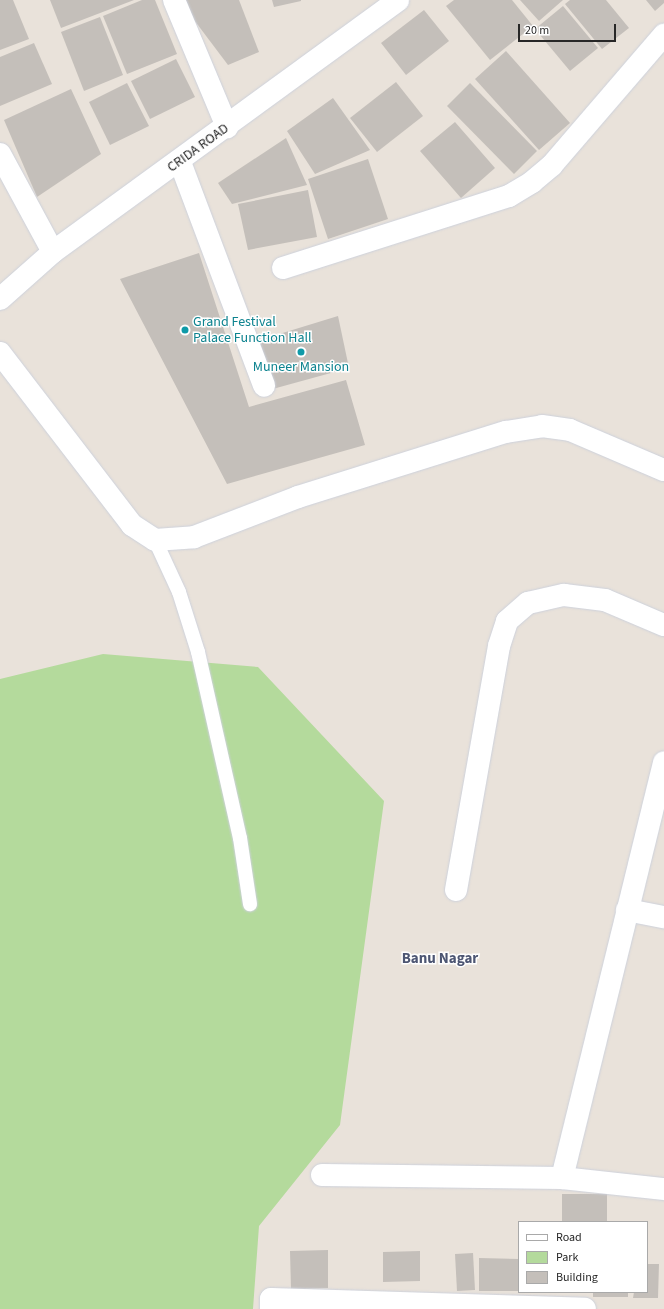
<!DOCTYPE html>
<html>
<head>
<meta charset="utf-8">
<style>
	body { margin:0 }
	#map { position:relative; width:664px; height:1309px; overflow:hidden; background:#e9e2da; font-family:"Source Sans 3",sans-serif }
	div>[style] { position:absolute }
	.green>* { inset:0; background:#b4da9c }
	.building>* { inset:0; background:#c4bfba }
	.roads { filter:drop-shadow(0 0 1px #cdd1db) drop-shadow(0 0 1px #cdd1db) }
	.service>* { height:14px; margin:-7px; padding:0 7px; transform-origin:7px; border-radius:7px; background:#fff }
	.minor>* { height:22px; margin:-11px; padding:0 11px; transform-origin:11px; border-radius:11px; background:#fff }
	.secondary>* { height:22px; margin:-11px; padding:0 11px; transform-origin:11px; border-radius:11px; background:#fff }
	.dots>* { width:11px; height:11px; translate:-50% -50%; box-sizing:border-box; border:2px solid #fff; border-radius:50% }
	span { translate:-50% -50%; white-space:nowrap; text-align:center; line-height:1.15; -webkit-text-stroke:3px #fff; paint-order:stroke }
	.street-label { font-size:14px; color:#272727 }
	.culture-label { font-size:14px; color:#0d838f }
	.left { translate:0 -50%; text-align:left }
	.neighbourhood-label { font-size:15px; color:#4d5673; font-weight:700 }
	.legend { position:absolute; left:518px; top:1221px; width:130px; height:72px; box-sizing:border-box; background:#fff; border:1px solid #a9a9a9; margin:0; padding:5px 7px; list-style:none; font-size:12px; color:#272727 }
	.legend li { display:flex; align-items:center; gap:8px; height:20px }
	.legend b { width:20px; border:1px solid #a9a9a9 }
	.scale { position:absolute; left:518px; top:24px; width:98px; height:18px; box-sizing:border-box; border:2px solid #272727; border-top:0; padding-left:5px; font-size:12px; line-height:14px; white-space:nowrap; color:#272727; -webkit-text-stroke:3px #fff; paint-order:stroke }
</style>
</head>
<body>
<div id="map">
	<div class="green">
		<i style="clip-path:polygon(103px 654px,258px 667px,384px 801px,340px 1125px,259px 1226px,253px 1309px,0 1309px,0 679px)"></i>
	</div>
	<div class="building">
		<i style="clip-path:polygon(0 0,13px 0,29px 39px,0 50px)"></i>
		<i style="clip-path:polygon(50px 0,134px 0,61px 28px)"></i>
		<i style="clip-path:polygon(142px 0,155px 0,177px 54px,127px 74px,103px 16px)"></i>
		<i style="clip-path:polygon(179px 0,239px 0,259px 52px,228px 65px)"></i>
		<i style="clip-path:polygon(272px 0,301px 0,301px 1px,274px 7px)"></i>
		<i style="clip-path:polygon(454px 0,512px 0,533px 26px,490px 60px,446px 6px)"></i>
		<i style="clip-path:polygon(520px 0,563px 0,539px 21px)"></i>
		<i style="clip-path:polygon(570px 0,606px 0,629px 28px,602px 49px,565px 4px)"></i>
		<i style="clip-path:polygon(646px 0,664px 0,664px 3px,655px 11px)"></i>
		<i style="clip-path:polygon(563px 6px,598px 48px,570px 71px,535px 29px)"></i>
		<i style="clip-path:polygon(424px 10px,449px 41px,406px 75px,381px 43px)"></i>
		<i style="clip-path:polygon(100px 17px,123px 75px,84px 91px,61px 32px)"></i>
		<i style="clip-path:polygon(34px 43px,52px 84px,0 106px,0 57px)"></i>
		<i style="clip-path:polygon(506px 51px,570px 123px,539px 150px,475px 79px)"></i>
		<i style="clip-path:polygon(176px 59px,195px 97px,150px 119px,131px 81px)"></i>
		<i style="clip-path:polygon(396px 82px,423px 116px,377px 152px,350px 118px)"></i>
		<i style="clip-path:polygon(127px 83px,149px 126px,110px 145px,89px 102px)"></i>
		<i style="clip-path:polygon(470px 83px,537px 151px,514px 174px,447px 106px)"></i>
		<i style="clip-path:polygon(71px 89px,101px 154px,37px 197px,4px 120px)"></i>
		<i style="clip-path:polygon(333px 98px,370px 150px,315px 174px,287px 131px)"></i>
		<i style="clip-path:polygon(455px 122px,495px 168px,461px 198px,420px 151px)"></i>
		<i style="clip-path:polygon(286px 138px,307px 185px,232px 204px,218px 183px)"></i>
		<i style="clip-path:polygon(368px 159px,388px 219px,328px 239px,308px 179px)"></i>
		<i style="clip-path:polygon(308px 190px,317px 237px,248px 250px,238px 204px)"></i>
		<i style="clip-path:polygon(199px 253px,249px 407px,346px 380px,365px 445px,227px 484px,120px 279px)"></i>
		<i style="clip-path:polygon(338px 316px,349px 368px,269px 390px,253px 342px)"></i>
		<i style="clip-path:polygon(562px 1194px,607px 1194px,607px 1222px,562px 1222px)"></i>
		<i style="clip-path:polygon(328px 1250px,328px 1288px,291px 1289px,290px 1251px)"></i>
		<i style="clip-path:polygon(420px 1251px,420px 1281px,383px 1282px,383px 1252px)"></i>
		<i style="clip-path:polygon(473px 1253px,475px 1290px,457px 1291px,455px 1254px)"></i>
		<i style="clip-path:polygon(479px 1258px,519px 1259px,519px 1291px,479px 1291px)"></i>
		<i style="clip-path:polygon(647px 1264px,659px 1264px,658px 1298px,633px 1298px,634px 1292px,647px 1292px)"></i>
		<i style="clip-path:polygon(593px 1292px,628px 1292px,628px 1297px,593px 1297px)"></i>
	</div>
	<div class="roads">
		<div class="service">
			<i style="left:155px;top:540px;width:57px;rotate:65.2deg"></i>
			<i style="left:179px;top:592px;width:63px;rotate:72.4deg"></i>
			<i style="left:198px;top:652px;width:191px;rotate:77.3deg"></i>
			<i style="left:240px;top:838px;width:67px;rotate:81.4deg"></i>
		</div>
		<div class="minor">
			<i style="left:174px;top:0;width:138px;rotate:67.3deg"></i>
			<i style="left:0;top:154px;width:111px;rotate:61.6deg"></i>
			<i style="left:180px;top:162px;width:239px;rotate:69.4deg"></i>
			<i style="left:283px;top:268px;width:237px;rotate:-17.7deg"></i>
			<i style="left:509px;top:196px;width:27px;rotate:-31deg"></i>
			<i style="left:532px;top:182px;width:26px;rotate:-40deg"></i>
			<i style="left:552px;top:165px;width:172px;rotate:-49.3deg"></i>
			<i style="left:0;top:353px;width:217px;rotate:52.5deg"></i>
			<i style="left:132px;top:525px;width:27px;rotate:33deg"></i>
			<i style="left:155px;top:540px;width:39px;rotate:-4deg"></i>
			<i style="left:194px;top:537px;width:111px;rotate:-21deg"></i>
			<i style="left:298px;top:497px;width:218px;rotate:-17.4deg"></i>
			<i style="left:506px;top:432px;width:36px;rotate:-9deg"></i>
			<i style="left:542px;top:426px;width:28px;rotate:8deg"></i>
			<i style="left:570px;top:430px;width:102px;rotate:23.1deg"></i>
			<i style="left:456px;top:890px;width:248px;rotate:-80deg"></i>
			<i style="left:499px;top:646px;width:26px;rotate:-72deg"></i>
			<i style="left:507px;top:621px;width:28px;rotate:-41deg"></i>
			<i style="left:528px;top:603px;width:37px;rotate:-13deg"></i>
			<i style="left:564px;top:595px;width:41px;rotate:7deg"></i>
			<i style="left:605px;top:600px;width:64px;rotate:23deg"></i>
			<i style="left:627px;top:910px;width:38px;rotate:11deg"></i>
			<i style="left:322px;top:1175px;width:240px;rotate:0.7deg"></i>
			<i style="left:562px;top:1178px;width:103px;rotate:6.2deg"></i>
			<i style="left:562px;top:1178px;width:428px;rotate:-76.2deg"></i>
			<i style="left:271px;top:1309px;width:10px;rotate:-90deg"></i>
			<i style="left:271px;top:1299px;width:314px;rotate:1.8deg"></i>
		</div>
		<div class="secondary">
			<i style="left:0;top:299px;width:71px;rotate:-41.6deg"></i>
			<i style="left:53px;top:252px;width:427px;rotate:-36.1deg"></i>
		</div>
	</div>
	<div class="dots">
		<i style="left:185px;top:330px;background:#0f9aa8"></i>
		<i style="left:301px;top:352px;background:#0f9aa8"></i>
	</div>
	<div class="street-label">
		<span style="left:198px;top:148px;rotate:-36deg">CRIDA ROAD</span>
	</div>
	<div class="culture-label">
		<span class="left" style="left:193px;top:330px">Grand Festival<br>Palace Function Hall</span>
		<span style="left:301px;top:367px">Muneer Mansion</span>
	</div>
	<div class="neighbourhood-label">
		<span style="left:440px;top:959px">Banu Nagar</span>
	</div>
	<ul class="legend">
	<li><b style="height:5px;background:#fff"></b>Road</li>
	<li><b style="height:11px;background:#b4da9c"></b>Park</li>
	<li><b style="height:11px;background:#c4bfba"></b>Building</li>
	</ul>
	<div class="scale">20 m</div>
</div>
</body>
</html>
